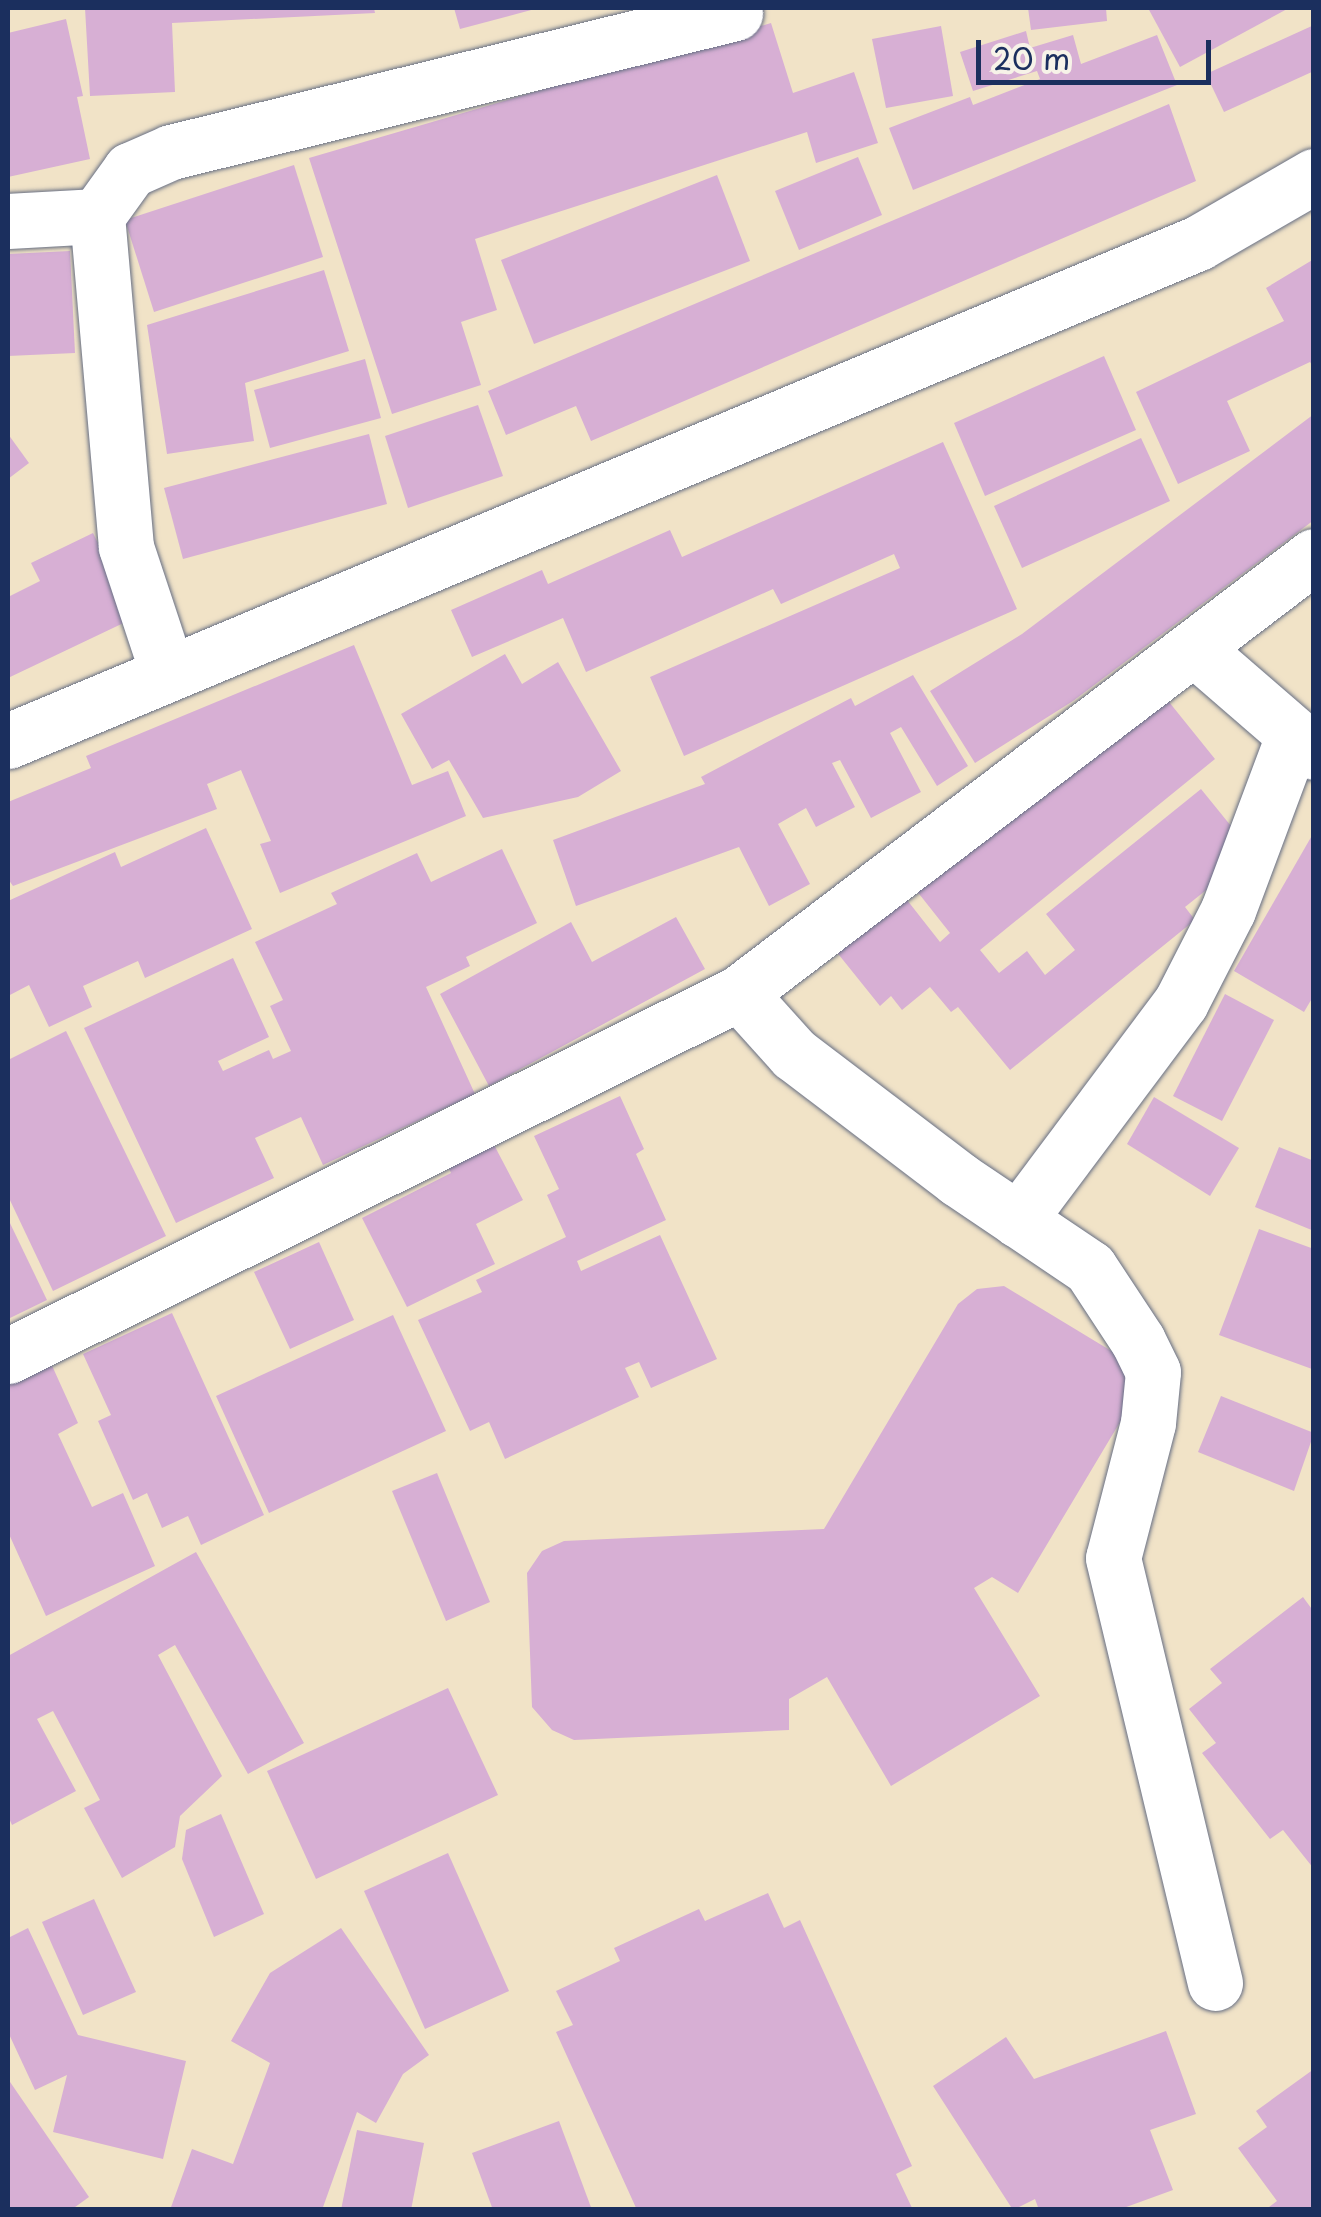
<!DOCTYPE html>
<html>
<head>
<meta charset="utf-8">
<style>
	body { margin:0 }
	#map { position:relative; width:1321px; height:2217px; overflow:hidden; background:#f1e3c7; font-family:"Playpen Sans",sans-serif }
	div>[style] { position:absolute }
	.building>* { inset:0; background:#d7afd4 }
	.roads { filter:drop-shadow(0 0 2px #666e83) drop-shadow(0 0 2px #666e83) }
	.minor>* { height:55px; margin:-27.5px; padding:0 27.5px; transform-origin:27.5px; border-radius:27.5px; background:#fff }
	span { translate:-50% -50%; white-space:nowrap; text-align:center; line-height:1.15; -webkit-text-stroke:10px #f7f3e8; paint-order:stroke }
	.frame { position:absolute; inset:0; border:10px solid #1b2f5e; pointer-events:none }
	.scale { position:absolute; left:976px; top:40px; width:235px; height:45px; box-sizing:border-box; border:5px solid #1b2f5e; border-top:0; padding-left:12px; font-size:30px; line-height:35px; white-space:nowrap; color:#1b2f5e; -webkit-text-stroke:8px #f7f3e8; paint-order:stroke }
</style>
</head>
<body>
<div id="map">
	<div class="building">
		<i style="clip-path:polygon(85px 8px,374px 8px,375px 13px,172px 23px,175px 92px,90px 96px)"></i>
		<i style="clip-path:polygon(454px 8px,534px 8px,535px 9px,460px 29px)"></i>
		<i style="clip-path:polygon(1028px 8px,1106px 8px,1107px 21px,1031px 30px)"></i>
		<i style="clip-path:polygon(1148px 8px,1289px 8px,1180px 67px)"></i>
		<i style="clip-path:polygon(66px 19px,83px 96px,77px 97px,90px 159px,8px 177px,8px 33px)"></i>
		<i style="clip-path:polygon(771px 23px,793px 93px,854px 72px,878px 143px,816px 163px,807px 132px,475px 239px,497px 310px,461px 322px,481px 385px,392px 414px,309px 158px)"></i>
		<i style="clip-path:polygon(1314px 25px,1314px 71px,1224px 112px,1206px 74px)"></i>
		<i style="clip-path:polygon(941px 26px,953px 96px,886px 108px,872px 39px)"></i>
		<i style="clip-path:polygon(1026px 31px,1030px 48px,1073px 35px,1081px 64px,1157px 35px,1177px 85px,913px 190px,889px 128px,970px 97px,973px 105px,1040px 79px,1037px 71px,973px 91px,960px 52px)"></i>
		<i style="clip-path:polygon(1169px 104px,1196px 181px,591px 441px,576px 406px,506px 435px,488px 391px)"></i>
		<i style="clip-path:polygon(858px 157px,882px 215px,799px 250px,775px 191px)"></i>
		<i style="clip-path:polygon(294px 165px,323px 257px,154px 312px,125px 220px)"></i>
		<i style="clip-path:polygon(717px 175px,750px 261px,534px 344px,501px 260px)"></i>
		<i style="clip-path:polygon(70px 251px,75px 353px,8px 356px,8px 254px)"></i>
		<i style="clip-path:polygon(1314px 259px,1314px 368px,1310px 362px,1227px 401px,1250px 451px,1178px 484px,1136px 392px,1284px 321px,1266px 288px)"></i>
		<i style="clip-path:polygon(324px 270px,349px 351px,245px 383px,254px 441px,167px 454px,147px 325px)"></i>
		<i style="clip-path:polygon(1104px 356px,1136px 430px,985px 496px,954px 423px)"></i>
		<i style="clip-path:polygon(365px 359px,381px 418px,270px 448px,254px 390px)"></i>
		<i style="clip-path:polygon(478px 405px,503px 476px,408px 508px,385px 436px)"></i>
		<i style="clip-path:polygon(1314px 414px,1314px 520px,1073px 701px,975px 763px,930px 691px,1022px 634px)"></i>
		<i style="clip-path:polygon(8px 434px,29px 463px,8px 479px)"></i>
		<i style="clip-path:polygon(369px 434px,387px 504px,183px 559px,164px 488px)"></i>
		<i style="clip-path:polygon(1141px 438px,1170px 501px,1022px 568px,994px 506px)"></i>
		<i style="clip-path:polygon(943px 442px,1017px 609px,684px 756px,650px 677px,900px 568px,894px 554px,781px 604px,773px 589px,586px 672px,563px 618px,472px 657px,451px 610px,542px 570px,548px 584px,670px 530px,682px 557px)"></i>
		<i style="clip-path:polygon(93px 533px,134px 618px,8px 678px,8px 597px,40px 581px,31px 563px)"></i>
		<i style="clip-path:polygon(354px 645px,412px 785px,448px 771px,466px 816px,280px 893px,260px 844px,271px 841px,241px 770px,207px 784px,217px 809px,13px 886px,8px 879px,8px 802px,91px 768px,86px 756px)"></i>
		<i style="clip-path:polygon(505px 654px,522px 684px,558px 662px,621px 771px,578px 797px,483px 818px,449px 760px,432px 769px,401px 714px)"></i>
		<i style="clip-path:polygon(913px 675px,968px 766px,937px 786px,901px 727px,890px 733px,921px 792px,871px 818px,840px 760px,832px 763px,855px 807px,816px 827px,806px 808px,778px 824px,810px 884px,769px 906px,739px 847px,576px 906px,553px 840px,705px 784px,701px 777px,851px 698px,855px 706px)"></i>
		<i style="clip-path:polygon(1161px 692px,1215px 759px,980px 950px,999px 973px,1027px 951px,1045px 975px,1075px 950px,1046px 914px,1201px 789px,1244px 842px,1225px 875px,1185px 907px,1195px 920px,1010px 1070px,958px 1007px,951px 1012px,930px 987px,902px 1010px,891px 996px,880px 1006px,831px 945px,900px 891px,940px 942px,950px 933px,916px 890px)"></i>
		<i style="clip-path:polygon(206px 828px,252px 929px,145px 978px,138px 961px,83px 986px,92px 1007px,49px 1027px,29px 985px,8px 996px,8px 901px,115px 852px,121px 867px)"></i>
		<i style="clip-path:polygon(1314px 832px,1314px 995px,1304px 1012px,1234px 971px)"></i>
		<i style="clip-path:polygon(502px 849px,537px 923px,466px 957px,470px 966px,426px 987px,475px 1094px,323px 1165px,301px 1117px,255px 1138px,274px 1178px,176px 1223px,84px 1028px,233px 958px,269px 1037px,218px 1061px,223px 1071px,269px 1050px,273px 1059px,291px 1051px,270px 1006px,283px 1000px,255px 942px,337px 904px,331px 893px,417px 853px,431px 882px)"></i>
		<i style="clip-path:polygon(676px 917px,705px 969px,489px 1086px,440px 994px,571px 922px,592px 962px)"></i>
		<i style="clip-path:polygon(1225px 994px,1274px 1020px,1222px 1121px,1173px 1096px)"></i>
		<i style="clip-path:polygon(66px 1031px,166px 1236px,53px 1291px,8px 1196px,8px 1060px)"></i>
		<i style="clip-path:polygon(620px 1096px,644px 1149px,636px 1154px,666px 1220px,577px 1261px,581px 1271px,660px 1235px,717px 1359px,651px 1388px,639px 1362px,625px 1368px,639px 1397px,505px 1459px,489px 1422px,470px 1431px,418px 1320px,482px 1292px,476px 1280px,566px 1237px,547px 1195px,559px 1189px,534px 1136px)"></i>
		<i style="clip-path:polygon(1154px 1097px,1239px 1148px,1210px 1196px,1127px 1144px)"></i>
		<i style="clip-path:polygon(492px 1141px,523px 1200px,476px 1224px,495px 1264px,407px 1307px,362px 1218px,451px 1173px,447px 1164px)"></i>
		<i style="clip-path:polygon(1279px 1147px,1314px 1161px,1314px 1231px,1255px 1207px)"></i>
		<i style="clip-path:polygon(8px 1219px,47px 1300px,8px 1319px)"></i>
		<i style="clip-path:polygon(1259px 1229px,1314px 1249px,1312px 1369px,1219px 1335px)"></i>
		<i style="clip-path:polygon(319px 1242px,354px 1320px,290px 1349px,254px 1272px)"></i>
		<i style="clip-path:polygon(1004px 1286px,1118px 1355px,1130px 1382px,1129px 1407px,1018px 1593px,992px 1577px,974px 1588px,1040px 1696px,891px 1786px,827px 1677px,789px 1699px,789px 1730px,574px 1740px,552px 1730px,532px 1707px,527px 1573px,542px 1551px,564px 1541px,824px 1529px,958px 1304px,977px 1289px)"></i>
		<i style="clip-path:polygon(172px 1313px,264px 1515px,201px 1545px,188px 1516px,162px 1528px,147px 1493px,133px 1500px,98px 1421px,111px 1415px,83px 1354px)"></i>
		<i style="clip-path:polygon(393px 1315px,446px 1431px,269px 1513px,216px 1396px)"></i>
		<i style="clip-path:polygon(49px 1359px,78px 1423px,58px 1434px,92px 1507px,123px 1493px,155px 1566px,46px 1616px,8px 1532px,8px 1378px)"></i>
		<i style="clip-path:polygon(1221px 1396px,1314px 1433px,1294px 1491px,1198px 1452px)"></i>
		<i style="clip-path:polygon(437px 1473px,490px 1602px,446px 1621px,392px 1491px)"></i>
		<i style="clip-path:polygon(196px 1552px,304px 1743px,248px 1774px,175px 1645px,158px 1655px,222px 1776px,180px 1816px,175px 1847px,122px 1878px,84px 1808px,100px 1800px,53px 1711px,37px 1719px,76px 1791px,12px 1825px,8px 1816px,8px 1656px)"></i>
		<i style="clip-path:polygon(1303px 1597px,1314px 1612px,1314px 1869px,1283px 1830px,1270px 1839px,1202px 1753px,1216px 1743px,1189px 1709px,1222px 1683px,1210px 1669px)"></i>
		<i style="clip-path:polygon(448px 1688px,498px 1795px,316px 1879px,267px 1771px)"></i>
		<i style="clip-path:polygon(221px 1814px,264px 1914px,214px 1937px,182px 1859px,186px 1830px)"></i>
		<i style="clip-path:polygon(448px 1853px,509px 1991px,425px 2029px,364px 1891px)"></i>
		<i style="clip-path:polygon(768px 1893px,784px 1928px,800px 1920px,912px 2166px,896px 2174px,913px 2210px,637px 2210px,556px 2032px,573px 2025px,556px 1991px,620px 1961px,614px 1948px,699px 1909px,705px 1921px)"></i>
		<i style="clip-path:polygon(94px 1899px,136px 1992px,83px 2015px,42px 1922px)"></i>
		<i style="clip-path:polygon(28px 1928px,78px 2035px,186px 2061px,163px 2159px,53px 2132px,67px 2075px,35px 2090px,8px 2032px,8px 1938px)"></i>
		<i style="clip-path:polygon(341px 1928px,429px 2055px,403px 2074px,376px 2123px,357px 2112px,322px 2210px,170px 2210px,192px 2149px,233px 2164px,270px 2063px,231px 2041px,270px 1973px)"></i>
		<i style="clip-path:polygon(1166px 2031px,1196px 2114px,1150px 2130px,1173px 2190px,1118px 2210px,1039px 2210px,1035px 2199px,1013px 2210px,933px 2086px,1006px 2037px,1034px 2079px)"></i>
		<i style="clip-path:polygon(1314px 2069px,1314px 2210px,1265px 2210px,1277px 2201px,1238px 2148px,1267px 2127px,1256px 2111px)"></i>
		<i style="clip-path:polygon(8px 2079px,89px 2197px,71px 2210px,8px 2210px)"></i>
		<i style="clip-path:polygon(559px 2121px,592px 2210px,493px 2210px,472px 2153px)"></i>
		<i style="clip-path:polygon(357px 2130px,424px 2143px,411px 2210px,341px 2210px)"></i>
	</div>
	<div class="roads">
		<div class="minor">
			<i style="left:8px;top:221px;width:89px;rotate:-3.2deg"></i>
			<i style="left:1195px;top:649px;width:157px;rotate:40.9deg"></i>
			<i style="left:167px;top:671px;width:131px;rotate:-108.3deg"></i>
			<i style="left:126px;top:547px;width:332px;rotate:-95deg"></i>
			<i style="left:97px;top:216px;width:57px;rotate:-54.3deg"></i>
			<i style="left:130px;top:170px;width:45px;rotate:-23.7deg"></i>
			<i style="left:171px;top:152px;width:581px;rotate:-13.84deg"></i>
			<i style="left:8px;top:741px;width:1290px;rotate:-22.71deg"></i>
			<i style="left:1198px;top:243px;width:134px;rotate:-30deg"></i>
			<i style="left:739px;top:993px;width:82px;rotate:48deg"></i>
			<i style="left:794px;top:1054px;width:206px;rotate:37.3deg"></i>
			<i style="left:958px;top:1179px;width:159px;rotate:34deg"></i>
			<i style="left:1090px;top:1268px;width:87px;rotate:56.7deg"></i>
			<i style="left:1138px;top:1341px;width:34px;rotate:64deg"></i>
			<i style="left:1153px;top:1372px;width:51px;rotate:95.6deg"></i>
			<i style="left:1148px;top:1423px;width:139px;rotate:104.5deg"></i>
			<i style="left:1113px;top:1558px;width:437px;rotate:76.5deg"></i>
			<i style="left:1018px;top:1220px;width:272px;rotate:-53.2deg"></i>
			<i style="left:1181px;top:1002px;width:103px;rotate:-62.9deg"></i>
			<i style="left:1228px;top:910px;width:186px;rotate:-69.5deg"></i>
			<i style="left:8px;top:1356px;width:816px;rotate:-26.41deg"></i>
			<i style="left:739px;top:993px;width:722px;rotate:-37.23deg"></i>
		</div>
	</div>
	<div class="frame"></div>
	<div class="scale">20 m</div>
</div>
</body>
</html>
